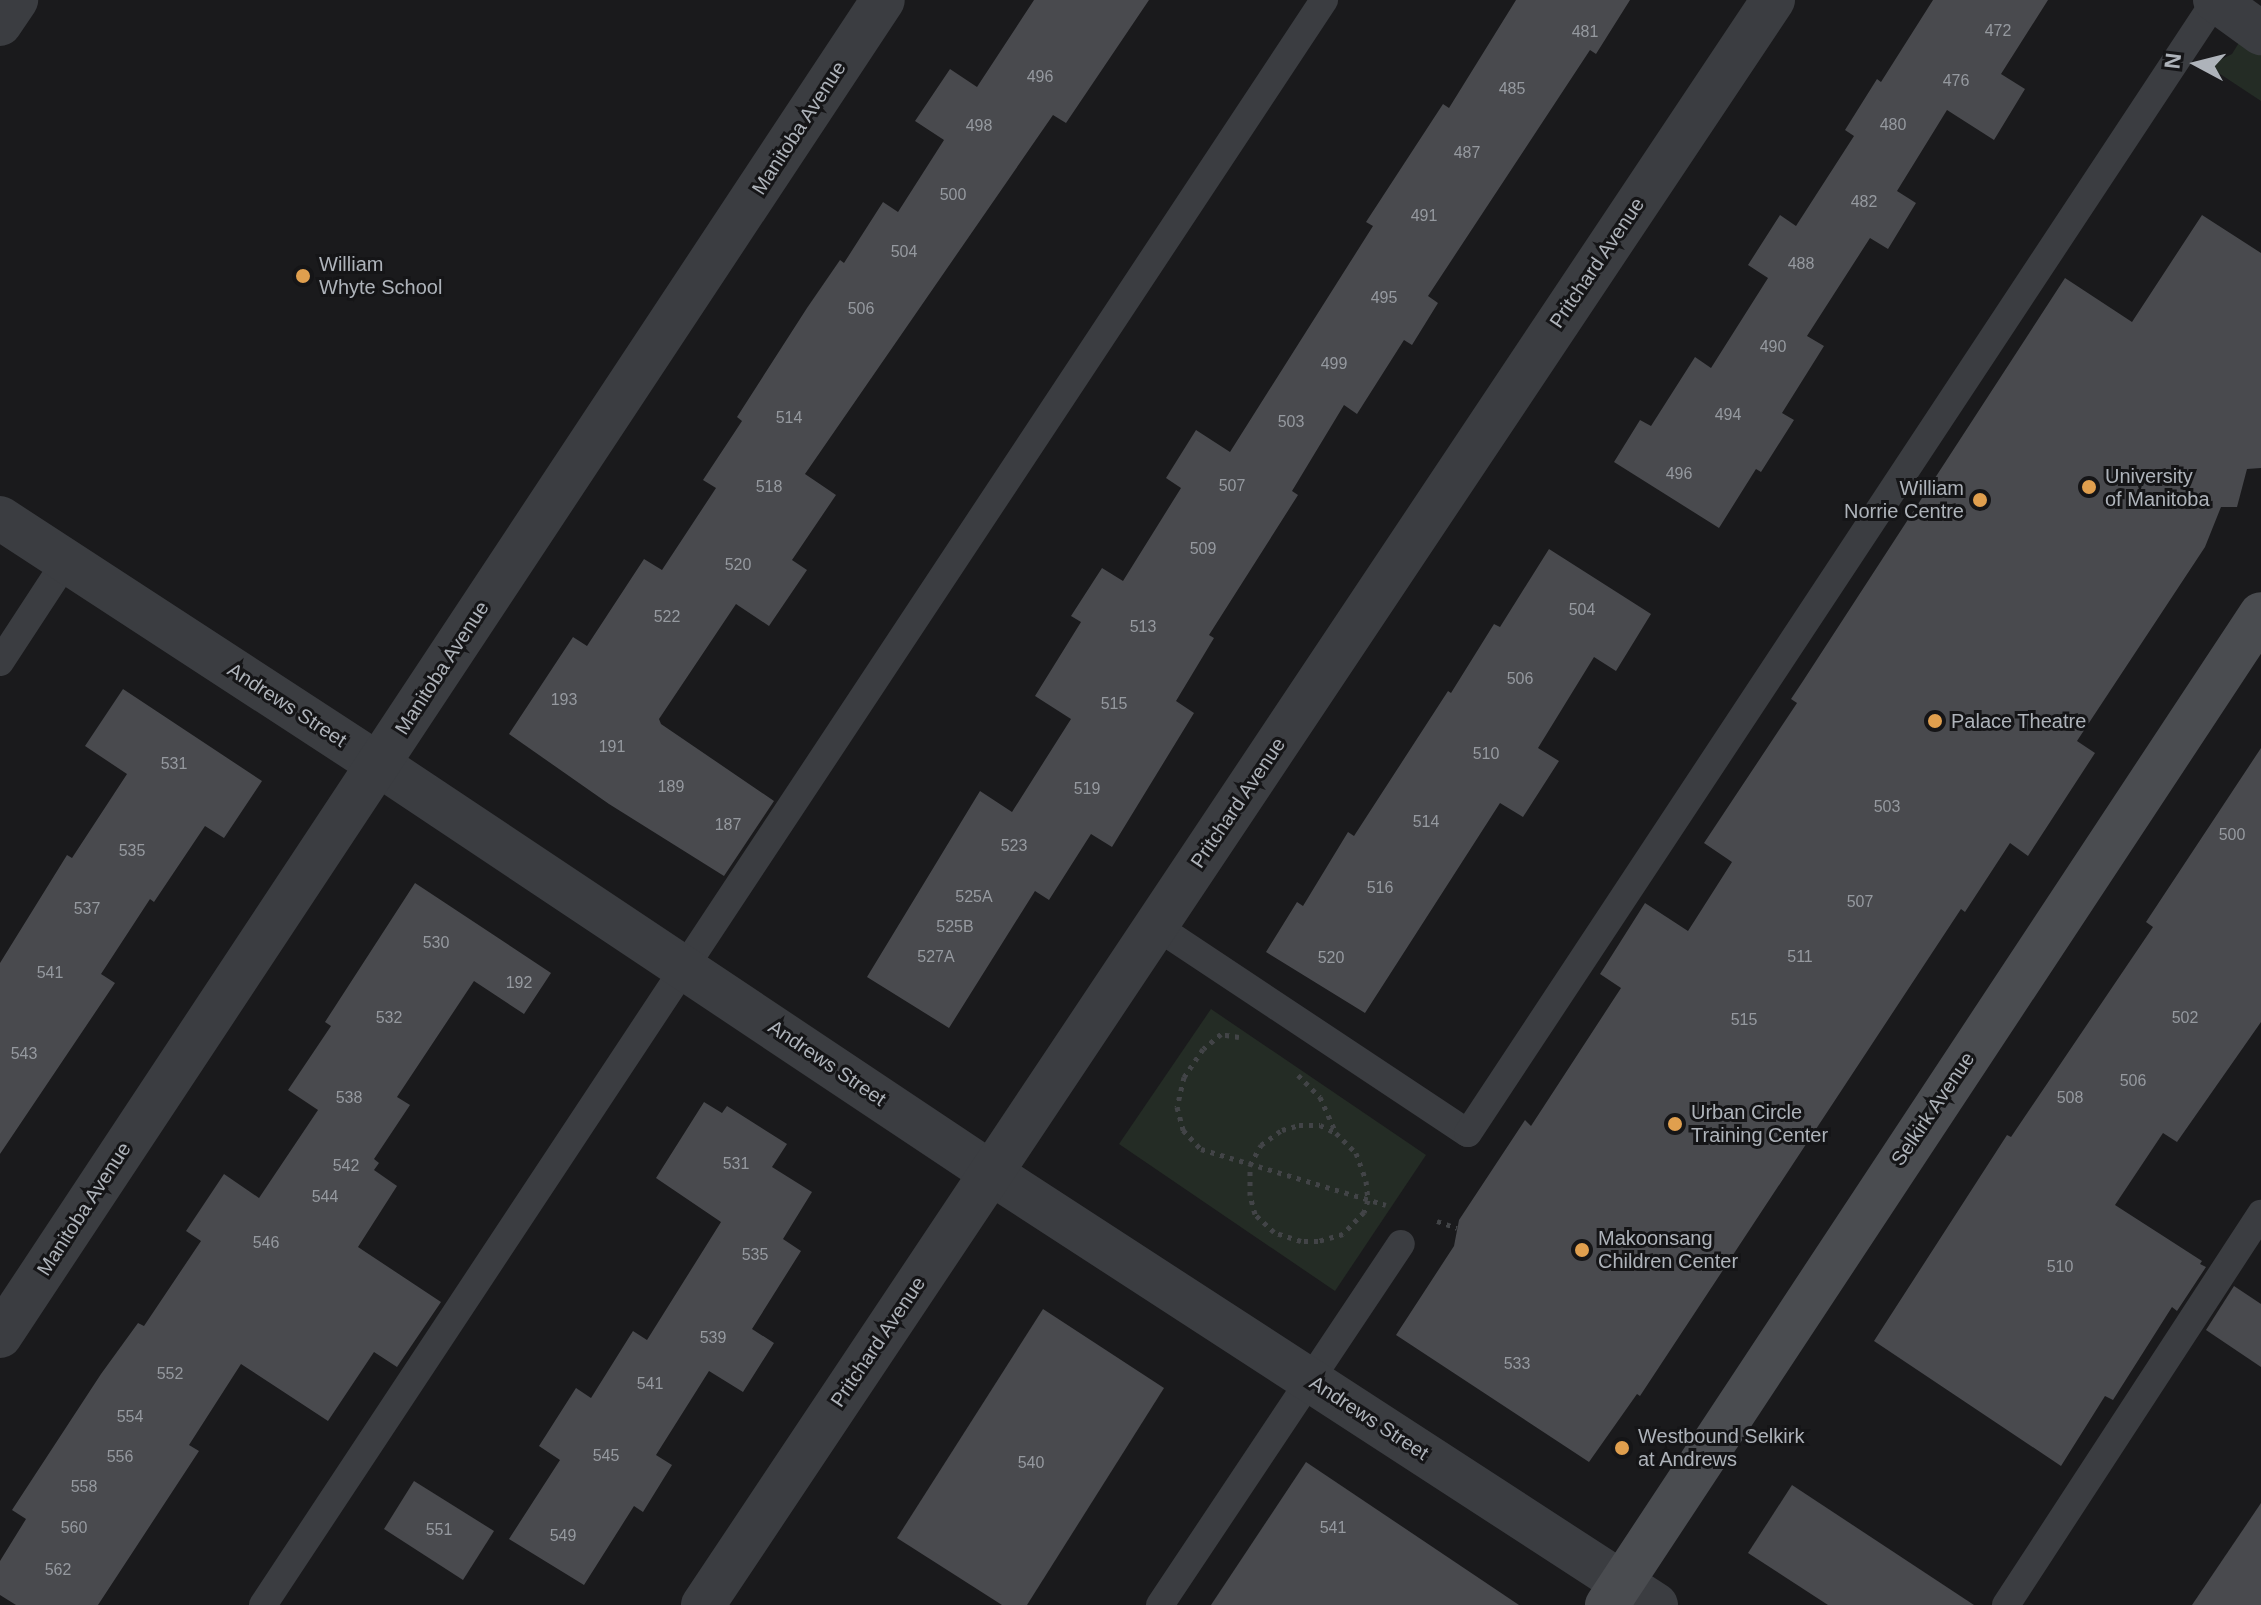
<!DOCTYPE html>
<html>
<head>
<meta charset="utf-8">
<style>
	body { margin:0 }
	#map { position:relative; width:2261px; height:1605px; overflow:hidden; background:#1a1a1c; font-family:Arial,sans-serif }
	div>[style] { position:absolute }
	.green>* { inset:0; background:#242c25 }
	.building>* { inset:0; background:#494a4e }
	.path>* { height:5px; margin-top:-2.5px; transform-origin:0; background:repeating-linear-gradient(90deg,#424447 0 4px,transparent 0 10px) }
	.service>* { height:28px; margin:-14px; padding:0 14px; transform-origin:14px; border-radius:14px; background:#3b3d41 }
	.minor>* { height:44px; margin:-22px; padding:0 22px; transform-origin:22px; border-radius:22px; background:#3b3d41 }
	.secondary>* { height:44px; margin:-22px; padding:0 22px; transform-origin:22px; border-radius:22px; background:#4a4c50 }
	.dots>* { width:22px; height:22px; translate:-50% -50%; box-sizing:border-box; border:4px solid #151517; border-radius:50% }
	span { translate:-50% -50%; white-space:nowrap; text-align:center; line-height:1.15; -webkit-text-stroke:6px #151517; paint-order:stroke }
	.number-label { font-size:16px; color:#95999f }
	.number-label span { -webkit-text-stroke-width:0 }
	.street-label { font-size:20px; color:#aeb3ba }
	.poi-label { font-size:20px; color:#aeb3ba }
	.left { translate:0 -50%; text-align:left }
	.right { translate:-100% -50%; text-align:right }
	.north { position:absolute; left:2157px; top:24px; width:80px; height:80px; -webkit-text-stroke:6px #151517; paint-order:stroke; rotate:277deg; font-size:22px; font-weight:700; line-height:32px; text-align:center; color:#aeb3ba }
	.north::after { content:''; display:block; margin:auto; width:28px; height:36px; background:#aeb3ba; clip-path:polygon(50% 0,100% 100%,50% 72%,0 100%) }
</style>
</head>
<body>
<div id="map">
	<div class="green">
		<i style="clip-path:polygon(2261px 7px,2261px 101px,2208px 66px,2232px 54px)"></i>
		<i style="clip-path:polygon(1211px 1009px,1426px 1155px,1335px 1291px,1119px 1144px)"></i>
	</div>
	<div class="building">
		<i style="clip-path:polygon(1034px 0,1149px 0,1066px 123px,1053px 115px,805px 474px,836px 495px,792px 560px,807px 570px,769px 626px,736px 604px,659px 719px,661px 724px,774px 801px,724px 876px,609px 804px,509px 734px,573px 637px,587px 646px,644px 559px,662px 570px,716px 488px,703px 480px,742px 421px,737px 417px,807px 308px,840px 260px,844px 263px,883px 202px,898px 212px,944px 140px,915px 121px,950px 69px,977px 87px)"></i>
		<i style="clip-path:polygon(1516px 0,1630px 0,1596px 54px,1590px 50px,1428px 296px,1438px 303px,1412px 345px,1404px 340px,1357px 414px,1344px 405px,1292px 491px,1298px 495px,1209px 635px,1214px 638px,1176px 701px,1194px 713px,1112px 847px,1091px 834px,1049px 900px,1035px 891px,949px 1028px,867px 977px,980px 791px,1012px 812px,1071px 719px,1035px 696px,1081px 622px,1071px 616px,1102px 568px,1123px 581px,1181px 488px,1166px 478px,1196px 430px,1230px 452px,1373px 226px,1366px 222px,1443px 104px,1449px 108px)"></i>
		<i style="clip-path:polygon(1933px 0,2048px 0,2001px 74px,2025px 89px,1994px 140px,1947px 110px,1897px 191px,1916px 203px,1888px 249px,1870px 238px,1807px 336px,1824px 346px,1782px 413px,1794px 420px,1761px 472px,1756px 469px,1719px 528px,1614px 462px,1640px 420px,1651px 426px,1695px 357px,1711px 368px,1768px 278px,1748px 265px,1780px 215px,1796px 226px,1854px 136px,1845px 130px,1877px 79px,1881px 82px)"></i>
		<i style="clip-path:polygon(2202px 215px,2261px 253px,2261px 468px,2247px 469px,2237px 507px,2221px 507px,2205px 547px,2077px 741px,2095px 753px,2028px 856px,2010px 843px,1965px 912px,1961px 909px,1640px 1396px,1637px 1394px,1589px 1462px,1396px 1335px,1454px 1246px,1459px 1220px,1525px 1120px,1531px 1126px,1621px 988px,1600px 974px,1645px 903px,1688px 931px,1732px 862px,1704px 843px,1797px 703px,1791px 699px,1803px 681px,2065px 278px,2132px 322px)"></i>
		<i style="clip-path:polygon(1549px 549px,1651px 614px,1616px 671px,1594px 657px,1538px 748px,1559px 761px,1523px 817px,1500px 803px,1365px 1013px,1266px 952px,1297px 902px,1303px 906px,1348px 832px,1354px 836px,1448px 691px,1451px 693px,1494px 624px,1500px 627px)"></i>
		<i style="clip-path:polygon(123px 689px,262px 781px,224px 838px,205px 826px,154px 902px,150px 899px,101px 974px,115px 983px,0 1154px,0 963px,67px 855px,72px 858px,127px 774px,85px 746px)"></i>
		<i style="clip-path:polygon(2261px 748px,2261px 1022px,2177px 1142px,2163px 1133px,2115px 1205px,2202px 1261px,2200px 1264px,2206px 1267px,2177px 1311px,2172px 1307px,2113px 1400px,2105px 1396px,2061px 1466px,1874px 1341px,2007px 1135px,2011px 1137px,2153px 927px,2146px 922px)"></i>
		<i style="clip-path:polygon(415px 883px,551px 973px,524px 1014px,474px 981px,397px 1097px,410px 1105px,374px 1159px,379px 1163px,374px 1170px,397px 1186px,358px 1247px,441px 1302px,397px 1367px,374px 1352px,328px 1421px,241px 1364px,189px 1445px,199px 1451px,98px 1605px,16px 1605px,0 1595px,0 1561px,26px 1519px,12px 1510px,101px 1374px,138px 1323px,144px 1326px,201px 1241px,186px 1231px,224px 1174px,259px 1198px,318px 1110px,288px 1090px,331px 1026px,325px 1022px)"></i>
		<i style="clip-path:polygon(704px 1102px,722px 1113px,727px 1106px,787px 1144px,772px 1167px,812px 1192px,783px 1239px,801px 1251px,752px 1329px,774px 1343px,743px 1392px,709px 1371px,656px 1455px,672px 1465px,643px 1512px,634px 1506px,584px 1585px,509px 1539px,560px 1460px,539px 1446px,576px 1388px,591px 1398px,633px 1331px,647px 1340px,721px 1222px,656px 1178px)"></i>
		<i style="clip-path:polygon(2234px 1286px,2261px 1304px,2261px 1367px,2206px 1330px)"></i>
		<i style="clip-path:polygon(1043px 1309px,1164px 1388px,1027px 1605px,1002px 1605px,897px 1538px)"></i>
		<i style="clip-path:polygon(1306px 1462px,1519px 1605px,1211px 1605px)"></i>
		<i style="clip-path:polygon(414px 1481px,494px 1531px,463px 1580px,384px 1529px)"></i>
		<i style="clip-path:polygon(1792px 1485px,1974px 1605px,1828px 1605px,1748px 1553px)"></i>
		<i style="clip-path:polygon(2261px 1503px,2261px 1605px,2192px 1605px)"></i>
	</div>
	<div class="path">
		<i style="left:1239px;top:1037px;width:18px;rotate:-171deg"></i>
		<i style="left:1221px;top:1034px;width:23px;rotate:140deg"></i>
		<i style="left:1203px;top:1049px;width:34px;rotate:124deg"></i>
		<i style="left:1184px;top:1077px;width:31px;rotate:103deg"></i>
		<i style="left:1177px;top:1107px;width:24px;rotate:75deg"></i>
		<i style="left:1183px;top:1130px;width:26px;rotate:47deg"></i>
		<i style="left:1201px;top:1149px;width:193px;rotate:16.8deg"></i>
		<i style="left:1298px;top:1075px;width:31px;rotate:45deg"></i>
		<i style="left:1320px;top:1097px;width:39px;rotate:66deg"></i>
		<i style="left:1299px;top:1125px;width:21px"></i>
		<i style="left:1320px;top:1125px;width:18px;rotate:27deg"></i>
		<i style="left:1336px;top:1133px;width:28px;rotate:45deg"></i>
		<i style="left:1356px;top:1153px;width:30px;rotate:70deg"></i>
		<i style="left:1366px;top:1181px;width:19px;rotate:84deg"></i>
		<i style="left:1368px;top:1200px;width:13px;rotate:108deg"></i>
		<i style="left:1364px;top:1212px;width:30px;rotate:134deg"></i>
		<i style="left:1343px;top:1234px;width:26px;rotate:164deg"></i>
		<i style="left:1318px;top:1241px;width:17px;rotate:180deg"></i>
		<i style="left:1301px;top:1241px;width:28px;rotate:-162deg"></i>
		<i style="left:1274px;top:1232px;width:26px;rotate:-137deg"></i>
		<i style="left:1255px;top:1214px;width:20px;rotate:-105deg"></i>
		<i style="left:1250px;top:1195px;width:30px;rotate:-90deg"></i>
		<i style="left:1250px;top:1165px;width:23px;rotate:-61deg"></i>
		<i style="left:1261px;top:1145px;width:26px;rotate:-36deg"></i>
		<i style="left:1282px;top:1130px;width:18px;rotate:-16deg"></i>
		<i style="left:1437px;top:1221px;width:21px;rotate:19deg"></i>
	</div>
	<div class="service">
		<i style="left:0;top:662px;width:121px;rotate:-56.8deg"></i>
		<i style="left:1156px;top:926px;width:374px;rotate:33.6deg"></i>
		<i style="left:1468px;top:1133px;width:1358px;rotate:-56.57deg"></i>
		<i style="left:263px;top:1605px;width:1924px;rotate:-56.53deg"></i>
		<i style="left:1160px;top:1605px;width:434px;rotate:-56.3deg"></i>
		<i style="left:2006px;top:1605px;width:467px;rotate:-56.9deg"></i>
	</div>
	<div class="minor">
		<i style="left:2215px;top:0;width:57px;rotate:35.7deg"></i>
		<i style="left:0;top:24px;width:29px;rotate:-56deg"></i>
		<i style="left:0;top:518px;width:451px;rotate:33.1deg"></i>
		<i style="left:378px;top:764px;width:737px;rotate:33.71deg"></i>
		<i style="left:991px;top:1173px;width:793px;rotate:33.01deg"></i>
		<i style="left:0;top:1336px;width:1601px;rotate:-56.54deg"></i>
		<i style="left:703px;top:1605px;width:1929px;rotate:-56.31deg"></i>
	</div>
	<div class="secondary">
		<i style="left:1607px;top:1605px;width:1187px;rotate:-56.58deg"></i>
	</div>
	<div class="dots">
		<i style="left:303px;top:276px;background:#e09f4e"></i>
		<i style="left:2089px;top:487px;background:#e09f4e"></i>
		<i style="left:1980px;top:500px;background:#e09f4e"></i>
		<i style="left:1935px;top:721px;background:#e09f4e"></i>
		<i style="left:1675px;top:1124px;background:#e09f4e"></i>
		<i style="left:1582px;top:1250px;background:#e09f4e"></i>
		<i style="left:1622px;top:1448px;background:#e09f4e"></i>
	</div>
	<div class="number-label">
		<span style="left:1998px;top:31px">472</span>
		<span style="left:1585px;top:32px">481</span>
		<span style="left:1040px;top:77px">496</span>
		<span style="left:1956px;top:81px">476</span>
		<span style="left:1512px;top:89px">485</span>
		<span style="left:1893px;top:125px">480</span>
		<span style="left:979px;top:126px">498</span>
		<span style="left:1467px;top:153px">487</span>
		<span style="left:953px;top:195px">500</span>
		<span style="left:1864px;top:202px">482</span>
		<span style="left:1424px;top:216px">491</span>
		<span style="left:904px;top:252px">504</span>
		<span style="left:1801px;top:264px">488</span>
		<span style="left:1384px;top:298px">495</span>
		<span style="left:861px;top:309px">506</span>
		<span style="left:1773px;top:347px">490</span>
		<span style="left:1334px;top:364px">499</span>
		<span style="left:1728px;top:415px">494</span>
		<span style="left:789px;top:418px">514</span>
		<span style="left:1291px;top:422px">503</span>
		<span style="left:1679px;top:474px">496</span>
		<span style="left:1232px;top:486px">507</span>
		<span style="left:769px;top:487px">518</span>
		<span style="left:1203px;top:549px">509</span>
		<span style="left:738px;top:565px">520</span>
		<span style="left:1582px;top:610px">504</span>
		<span style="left:667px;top:617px">522</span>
		<span style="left:1143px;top:627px">513</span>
		<span style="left:1520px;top:679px">506</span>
		<span style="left:564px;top:700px">193</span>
		<span style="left:1114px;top:704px">515</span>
		<span style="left:612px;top:747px">191</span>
		<span style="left:1486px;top:754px">510</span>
		<span style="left:174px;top:764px">531</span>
		<span style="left:671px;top:787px">189</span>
		<span style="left:1087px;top:789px">519</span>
		<span style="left:1887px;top:807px">503</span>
		<span style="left:1426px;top:822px">514</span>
		<span style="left:728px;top:825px">187</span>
		<span style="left:2232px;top:835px">500</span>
		<span style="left:1014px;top:846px">523</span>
		<span style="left:132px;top:851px">535</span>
		<span style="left:1380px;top:888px">516</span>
		<span style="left:974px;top:897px">525A</span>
		<span style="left:1860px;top:902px">507</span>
		<span style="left:87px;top:909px">537</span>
		<span style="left:955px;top:927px">525B</span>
		<span style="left:436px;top:943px">530</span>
		<span style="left:936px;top:957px">527A</span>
		<span style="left:1800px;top:957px">511</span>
		<span style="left:1331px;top:958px">520</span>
		<span style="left:50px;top:973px">541</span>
		<span style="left:519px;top:983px">192</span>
		<span style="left:389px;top:1018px">532</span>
		<span style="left:2185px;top:1018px">502</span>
		<span style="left:1744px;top:1020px">515</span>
		<span style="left:24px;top:1054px">543</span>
		<span style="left:2133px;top:1081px">506</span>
		<span style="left:349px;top:1098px">538</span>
		<span style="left:2070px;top:1098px">508</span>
		<span style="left:736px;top:1164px">531</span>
		<span style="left:346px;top:1166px">542</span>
		<span style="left:325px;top:1197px">544</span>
		<span style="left:266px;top:1243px">546</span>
		<span style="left:755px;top:1255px">535</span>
		<span style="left:2060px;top:1267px">510</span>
		<span style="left:713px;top:1338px">539</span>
		<span style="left:1517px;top:1364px">533</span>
		<span style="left:170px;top:1374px">552</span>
		<span style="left:650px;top:1384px">541</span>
		<span style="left:130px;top:1417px">554</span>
		<span style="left:606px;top:1456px">545</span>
		<span style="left:120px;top:1457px">556</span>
		<span style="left:1031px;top:1463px">540</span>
		<span style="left:84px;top:1487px">558</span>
		<span style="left:74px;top:1528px">560</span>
		<span style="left:1333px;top:1528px">541</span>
		<span style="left:439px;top:1530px">551</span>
		<span style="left:563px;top:1536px">549</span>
		<span style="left:58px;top:1570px">562</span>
	</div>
	<div class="street-label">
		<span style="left:799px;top:128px;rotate:-57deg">Manitoba Avenue</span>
		<span style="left:1597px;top:263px;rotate:-56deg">Pritchard Avenue</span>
		<span style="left:442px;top:668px;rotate:-57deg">Manitoba Avenue</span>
		<span style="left:287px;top:705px;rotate:33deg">Andrews Street</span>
		<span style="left:1238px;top:803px;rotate:-56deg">Pritchard Avenue</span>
		<span style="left:827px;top:1063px;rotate:34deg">Andrews Street</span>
		<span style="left:1933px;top:1109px;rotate:-56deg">Selkirk Avenue</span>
		<span style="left:84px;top:1209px;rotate:-57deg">Manitoba Avenue</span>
		<span style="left:878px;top:1342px;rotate:-56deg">Pritchard Avenue</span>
		<span style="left:1369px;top:1418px;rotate:33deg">Andrews Street</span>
	</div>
	<div class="poi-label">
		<span class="left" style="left:319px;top:276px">William<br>Whyte School</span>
		<span class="left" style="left:2105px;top:488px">University<br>of Manitoba</span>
		<span class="right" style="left:1964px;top:500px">William<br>Norrie Centre</span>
		<span class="left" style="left:1951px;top:721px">Palace Theatre</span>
		<span class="left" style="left:1691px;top:1124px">Urban Circle<br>Training Center</span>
		<span class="left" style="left:1598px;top:1250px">Makoonsang<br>Children Center</span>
		<span class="left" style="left:1638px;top:1448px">Westbound Selkirk<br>at Andrews</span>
	</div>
	<div class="north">N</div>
</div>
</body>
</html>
